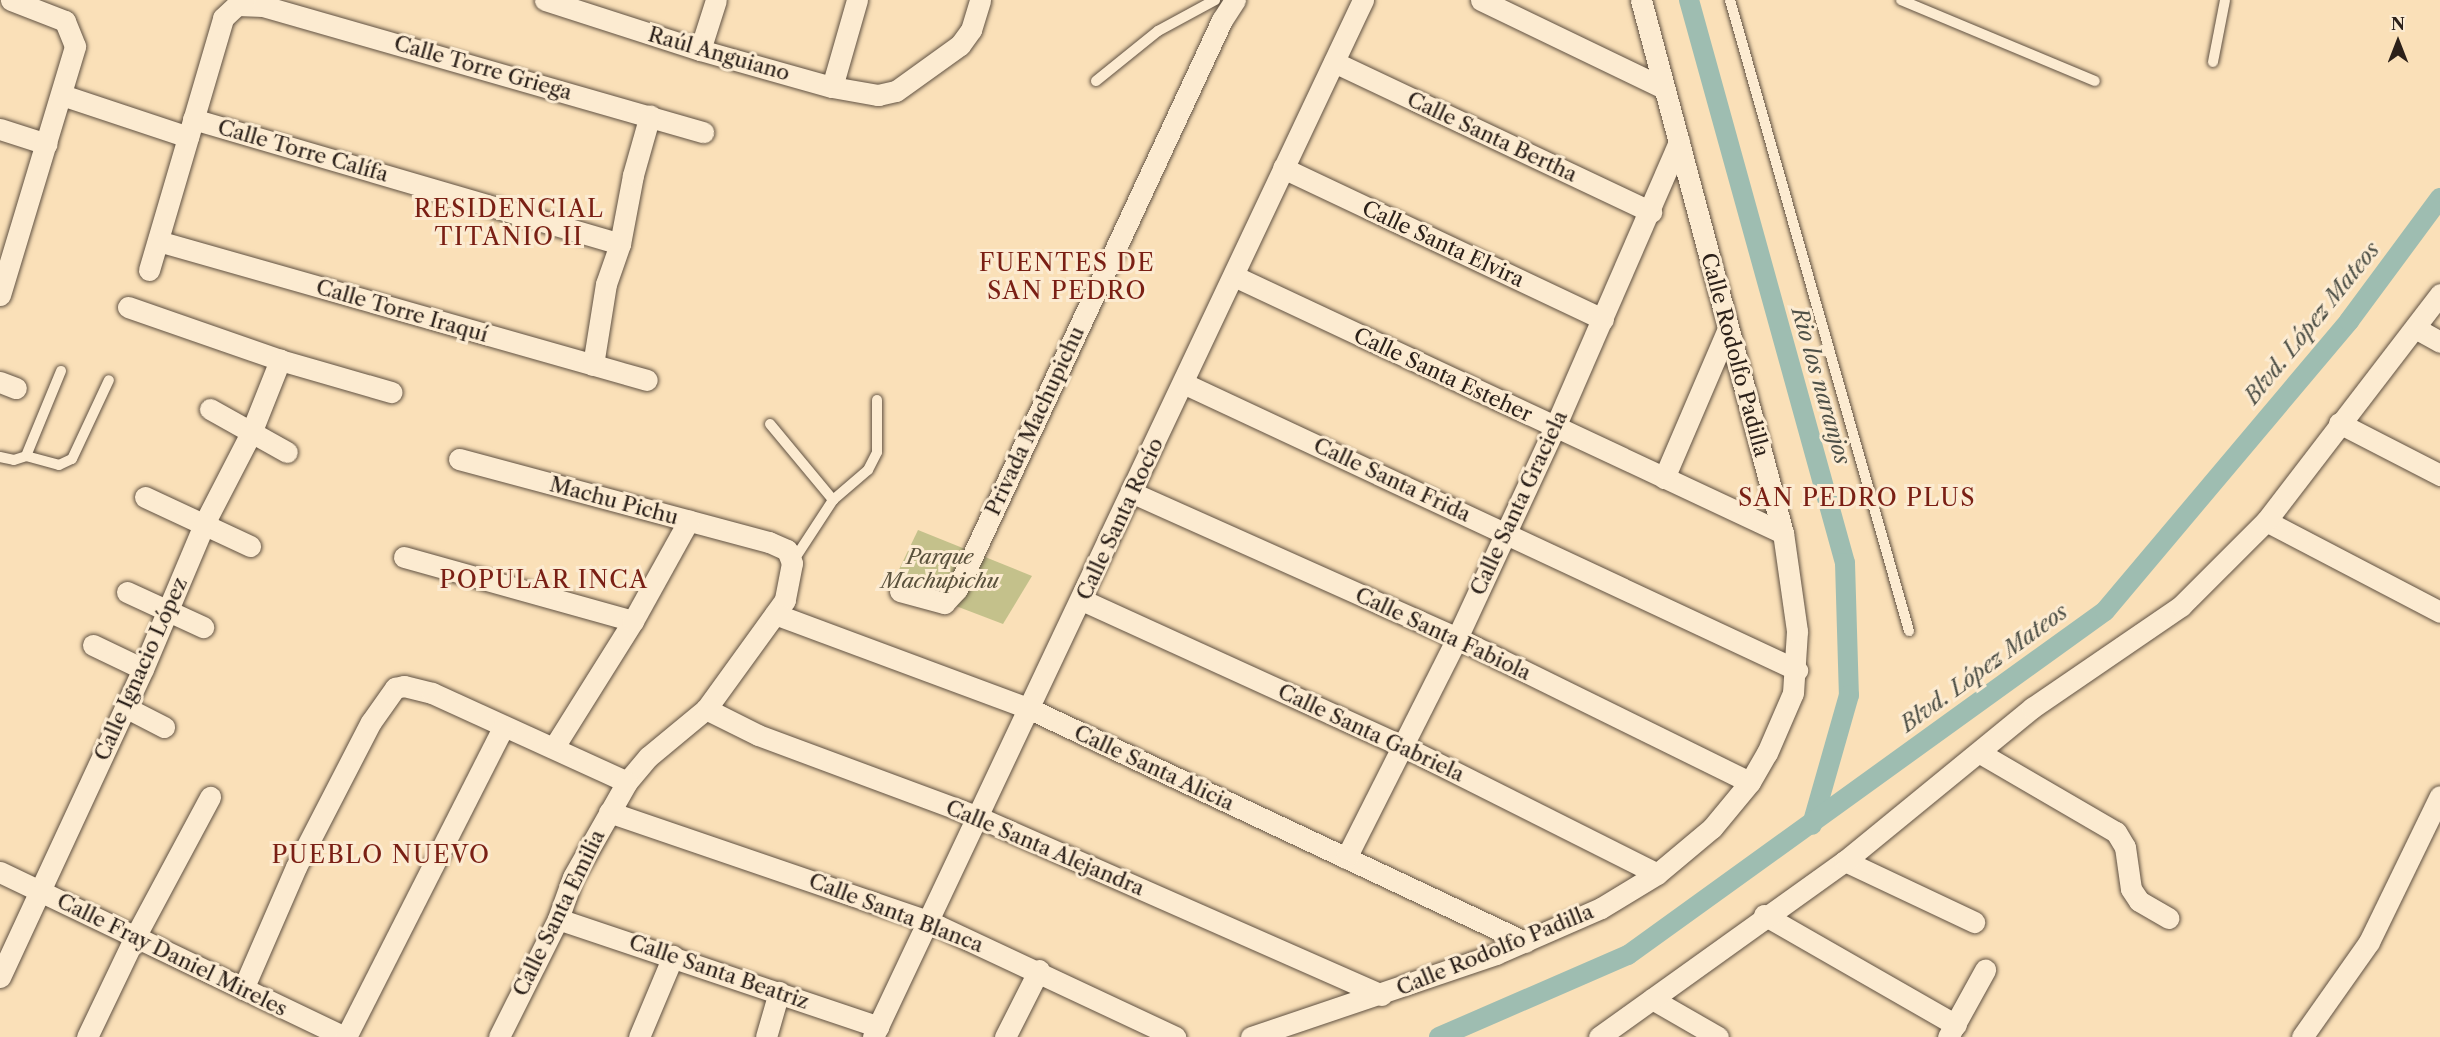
<!DOCTYPE html>
<html>
<head>
<meta charset="utf-8">
<style>
	body { margin:0 }
	#map { position:relative; width:2440px; height:1037px; overflow:hidden; background:#fae0b8; font-family:"Libre Caslon Text",serif }
	div>[style] { position:absolute }
	.green>* { inset:0; background:#c4c18b }
	.canal>* { height:20px; margin:-10px; padding:0 10px; transform-origin:10px; border-radius:10px; background:#9ebdb1 }
	.roads { filter:drop-shadow(0 0 2px #605142) drop-shadow(0 0 2px #605142) }
	.lane>* { height:10px; margin:-5px; padding:0 5px; transform-origin:5px; border-radius:5px; background:#fcebd1 }
	.street>* { height:21px; margin:-10.5px; padding:0 10.5px; transform-origin:10.5px; border-radius:10.5px; background:#fcebd1 }
	span { translate:-50% -50%; white-space:nowrap; text-align:center; line-height:1.15; -webkit-text-stroke:6px #fcebd1; paint-order:stroke }
	.street-label { font-size:21px; color:#2c211a }
	.park-label { font-size:21px; color:#5a513c; font-style:italic }
	.water-label { font-size:22px; color:#4e5047; font-style:italic }
	.quarter-label { font-size:24px; color:#7a1f14; letter-spacing:1.5px }
	.north { position:absolute; left:2368px; top:12px; width:60px; height:60px; -webkit-text-stroke:4px #fcebd1; paint-order:stroke; rotate:0deg; font-size:16px; font-weight:700; line-height:24px; text-align:center; color:#2c211a }
	.north::after { content:''; display:block; margin:auto; width:21px; height:27px; background:#2c211a; clip-path:polygon(50% 0,100% 100%,50% 72%,0 100%) }
</style>
</head>
<body>
<div id="map">
	<div class="green">
		<i style="clip-path:polygon(918px 530px,1032px 576px,1003px 624px,893px 582px)"></i>
	</div>
	<div class="canal">
		<i style="left:1689px;top:0;width:584px;rotate:74.51deg"></i>
		<i style="left:1845px;top:563px;width:132px;rotate:88.3deg"></i>
		<i style="left:1849px;top:695px;width:135px;rotate:105.9deg"></i>
		<i style="left:1439px;top:1037px;width:206px;rotate:-23.5deg"></i>
		<i style="left:1628px;top:955px;width:588px;rotate:-35.8deg"></i>
		<i style="left:2105px;top:611px;width:379px;rotate:-49.9deg"></i>
		<i style="left:2349px;top:321px;width:153px;rotate:-53.5deg"></i>
	</div>
	<div class="roads">
		<div class="lane">
			<i style="left:1730px;top:0;width:656px;rotate:74.16deg"></i>
			<i style="left:1901px;top:0;width:210px;rotate:22.7deg"></i>
			<i style="left:2213px;top:62px;width:63px;rotate:-79deg"></i>
			<i style="left:1096px;top:81px;width:80px;rotate:-38.9deg"></i>
			<i style="left:1158px;top:31px;width:65px;rotate:-28.5deg"></i>
			<i style="left:770px;top:424px;width:99px;rotate:50.3deg"></i>
			<i style="left:833px;top:500px;width:75px;rotate:123.1deg"></i>
			<i style="left:26px;top:456px;width:34px;rotate:15deg"></i>
			<i style="left:59px;top:465px;width:14px;rotate:-25deg"></i>
			<i style="left:72px;top:459px;width:87px;rotate:-64.9deg"></i>
			<i style="left:0;top:457px;width:14px;rotate:12deg"></i>
			<i style="left:14px;top:460px;width:13px;rotate:-18deg"></i>
			<i style="left:26px;top:456px;width:92px;rotate:-67.6deg"></i>
			<i style="left:833px;top:500px;width:46px;rotate:-40.6deg"></i>
			<i style="left:868px;top:470px;width:20px;rotate:-63deg"></i>
			<i style="left:877px;top:452px;width:52px;rotate:-90deg"></i>
		</div>
		<div class="street">
			<i style="left:545px;top:0;width:163px;rotate:17.9deg"></i>
			<i style="left:700px;top:50px;width:137px;rotate:15.7deg"></i>
			<i style="left:832px;top:87px;width:47px;rotate:9.9deg"></i>
			<i style="left:878px;top:95px;width:18px;rotate:-13deg"></i>
			<i style="left:896px;top:91px;width:79px;rotate:-35.7deg"></i>
			<i style="left:960px;top:45px;width:19px;rotate:-54deg"></i>
			<i style="left:971px;top:30px;width:31px;rotate:-73deg"></i>
			<i style="left:1481px;top:0;width:201px;rotate:25.7deg"></i>
			<i style="left:700px;top:50px;width:52px;rotate:-72.3deg"></i>
			<i style="left:1334px;top:62px;width:351px;rotate:25.3deg"></i>
			<i style="left:832px;top:87px;width:91px;rotate:-74deg"></i>
			<i style="left:62px;top:95px;width:133px;rotate:18.4deg"></i>
			<i style="left:193px;top:119px;width:445px;rotate:16.3deg"></i>
			<i style="left:0;top:129px;width:49px;rotate:17.7deg"></i>
			<i style="left:1283px;top:168px;width:354px;rotate:25.3deg"></i>
			<i style="left:158px;top:241px;width:508px;rotate:15.87deg"></i>
			<i style="left:149px;top:270px;width:263px;rotate:-73.6deg"></i>
			<i style="left:223px;top:18px;width:19px;rotate:-43deg"></i>
			<i style="left:237px;top:5px;width:26px;rotate:2deg"></i>
			<i style="left:263px;top:6px;width:458px;rotate:16deg"></i>
			<i style="left:1234px;top:276px;width:606px;rotate:25.09deg"></i>
			<i style="left:0;top:295px;width:260px;rotate:-73.2deg"></i>
			<i style="left:75px;top:46px;width:27px;rotate:-112deg"></i>
			<i style="left:65px;top:21px;width:58px;rotate:-158.7deg"></i>
			<i style="left:128px;top:307px;width:161px;rotate:19.2deg"></i>
			<i style="left:280px;top:360px;width:116px;rotate:16.1deg"></i>
			<i style="left:2415px;top:328px;width:29px;rotate:29deg"></i>
			<i style="left:593px;top:365px;width:82px;rotate:-80.9deg"></i>
			<i style="left:606px;top:284px;width:42px;rotate:-70.7deg"></i>
			<i style="left:620px;top:244px;width:70px;rotate:-79.3deg"></i>
			<i style="left:633px;top:175px;width:62px;rotate:-74.2deg"></i>
			<i style="left:0;top:382px;width:17px;rotate:21deg"></i>
			<i style="left:1183px;top:383px;width:678px;rotate:25.05deg"></i>
			<i style="left:210px;top:409px;width:88px;rotate:29.2deg"></i>
			<i style="left:2339px;top:423px;width:114px;rotate:27.2deg"></i>
			<i style="left:459px;top:459px;width:321px;rotate:15deg"></i>
			<i style="left:769px;top:542px;width:20px;rotate:24deg"></i>
			<i style="left:787px;top:550px;width:14px;rotate:69deg"></i>
			<i style="left:792px;top:563px;width:38px;rotate:101deg"></i>
			<i style="left:785px;top:600px;width:135px;rotate:125.9deg"></i>
			<i style="left:706px;top:709px;width:75px;rotate:140.4deg"></i>
			<i style="left:648px;top:757px;width:33px;rotate:130deg"></i>
			<i style="left:627px;top:782px;width:109px;rotate:119.6deg"></i>
			<i style="left:573px;top:877px;width:45px;rotate:109.7deg"></i>
			<i style="left:558px;top:919px;width:132px;rotate:116.6deg"></i>
			<i style="left:1664px;top:478px;width:162px;rotate:-66.8deg"></i>
			<i style="left:1133px;top:493px;width:355px;rotate:24.1deg"></i>
			<i style="left:1457px;top:638px;width:326px;rotate:26.2deg"></i>
			<i style="left:145px;top:497px;width:116px;rotate:25deg"></i>
			<i style="left:2266px;top:521px;width:196px;rotate:27.6deg"></i>
			<i style="left:404px;top:557px;width:238px;rotate:15.6deg"></i>
			<i style="left:900px;top:591px;width:46px;rotate:15.3deg"></i>
			<i style="left:944px;top:603px;width:19px;rotate:-47deg"></i>
			<i style="left:957px;top:589px;width:628px;rotate:-65.03deg"></i>
			<i style="left:1222px;top:20px;width:24px;rotate:-57deg"></i>
			<i style="left:127px;top:592px;width:84px;rotate:24.7deg"></i>
			<i style="left:1082px;top:600px;width:355px;rotate:24.5deg"></i>
			<i style="left:1405px;top:747px;width:282px;rotate:26.7deg"></i>
			<i style="left:775px;top:614px;width:272px;rotate:20.4deg"></i>
			<i style="left:1030px;top:709px;width:547px;rotate:25.21deg"></i>
			<i style="left:93px;top:645px;width:55px;rotate:25.6deg"></i>
			<i style="left:125px;top:707px;width:44px;rotate:27.1deg"></i>
			<i style="left:706px;top:709px;width:58px;rotate:26.6deg"></i>
			<i style="left:758px;top:735px;width:235px;rotate:20.4deg"></i>
			<i style="left:978px;top:817px;width:441px;rotate:23.8deg"></i>
			<i style="left:554px;top:747px;width:149px;rotate:-57.9deg"></i>
			<i style="left:633px;top:621px;width:115px;rotate:-61deg"></i>
			<i style="left:1980px;top:753px;width:157px;rotate:30.2deg"></i>
			<i style="left:2116px;top:832px;width:17px;rotate:59deg"></i>
			<i style="left:2125px;top:847px;width:42px;rotate:81.9deg"></i>
			<i style="left:2131px;top:889px;width:14px;rotate:56deg"></i>
			<i style="left:2139px;top:901px;width:34px;rotate:30deg"></i>
			<i style="left:609px;top:812px;width:339px;rotate:18.9deg"></i>
			<i style="left:930px;top:922px;width:271px;rotate:25.1deg"></i>
			<i style="left:1346px;top:858px;width:246px;rotate:-63.2deg"></i>
			<i style="left:1457px;top:638px;width:233px;rotate:-65.1deg"></i>
			<i style="left:1555px;top:427px;width:311px;rotate:-66.5deg"></i>
			<i style="left:1845px;top:861px;width:143px;rotate:25.3deg"></i>
			<i style="left:0;top:872px;width:382px;rotate:25.6deg"></i>
			<i style="left:1764px;top:915px;width:221px;rotate:29.8deg"></i>
			<i style="left:558px;top:919px;width:338px;rotate:18.6deg"></i>
			<i style="left:0;top:977px;width:340px;rotate:-65.1deg"></i>
			<i style="left:143px;top:669px;width:160px;rotate:-67.1deg"></i>
			<i style="left:205px;top:522px;width:100px;rotate:-62.7deg"></i>
			<i style="left:251px;top:433px;width:79px;rotate:-68.3deg"></i>
			<i style="left:243px;top:989px;width:133px;rotate:-66.5deg"></i>
			<i style="left:296px;top:867px;width:163px;rotate:-62.7deg"></i>
			<i style="left:371px;top:722px;width:42px;rotate:-54.8deg"></i>
			<i style="left:395px;top:688px;width:9px;rotate:-13deg"></i>
			<i style="left:404px;top:686px;width:29px;rotate:14deg"></i>
			<i style="left:432px;top:693px;width:214px;rotate:24.5deg"></i>
			<i style="left:1652px;top:999px;width:76px;rotate:29.9deg"></i>
			<i style="left:87px;top:1037px;width:111px;rotate:-64.4deg"></i>
			<i style="left:135px;top:937px;width:159px;rotate:-61.8deg"></i>
			<i style="left:346px;top:1037px;width:347px;rotate:-63.1deg"></i>
			<i style="left:639px;top:1037px;width:88px;rotate:-67.2deg"></i>
			<i style="left:766px;top:1037px;width:47px;rotate:-73.9deg"></i>
			<i style="left:873px;top:1037px;width:1147px;rotate:-64.71deg"></i>
			<i style="left:1005px;top:1037px;width:75px;rotate:-63.1deg"></i>
			<i style="left:1251px;top:1037px;width:259px;rotate:-18.7deg"></i>
			<i style="left:1496px;top:954px;width:115px;rotate:-23.7deg"></i>
			<i style="left:1601px;top:908px;width:66px;rotate:-31.3deg"></i>
			<i style="left:1657px;top:874px;width:72px;rotate:-39.9deg"></i>
			<i style="left:1712px;top:828px;width:60px;rotate:-50.4deg"></i>
			<i style="left:1750px;top:782px;width:34px;rotate:-60deg"></i>
			<i style="left:1767px;top:753px;width:65px;rotate:-66.6deg"></i>
			<i style="left:1793px;top:693px;width:62px;rotate:-86.3deg"></i>
			<i style="left:1797px;top:631px;width:99px;rotate:-98.1deg"></i>
			<i style="left:1783px;top:533px;width:552px;rotate:-104.92deg"></i>
			<i style="left:1599px;top:1037px;width:302px;rotate:-35.6deg"></i>
			<i style="left:1845px;top:861px;width:242px;rotate:-39.3deg"></i>
			<i style="left:2032px;top:708px;width:181px;rotate:-34.4deg"></i>
			<i style="left:2181px;top:606px;width:120px;rotate:-45deg"></i>
			<i style="left:2266px;top:521px;width:286px;rotate:-52.5deg"></i>
			<i style="left:1948px;top:1037px;width:77px;rotate:-61.1deg"></i>
			<i style="left:2302px;top:1037px;width:116px;rotate:-54.8deg"></i>
			<i style="left:2369px;top:942px;width:162px;rotate:-64.1deg"></i>
		</div>
	</div>
	<div class="street-label">
		<span style="left:719px;top:54px;rotate:16deg">Raúl Anguiano</span>
		<span style="left:483px;top:68px;rotate:16deg">Calle Torre Griega</span>
		<span style="left:1492px;top:137px;rotate:25deg">Calle Santa Bertha</span>
		<span style="left:303px;top:151px;rotate:16deg">Calle Torre Calífa</span>
		<span style="left:1443px;top:244px;rotate:25deg">Calle Santa Elvira</span>
		<span style="left:402px;top:311px;rotate:16deg">Calle Torre Iraquí</span>
		<span style="left:1735px;top:355px;rotate:75deg">Calle Rodolfo Padilla</span>
		<span style="left:1443px;top:375px;rotate:25deg">Calle Santa Esteher</span>
		<span style="left:1035px;top:421px;rotate:-65deg">Privada Machupichu</span>
		<span style="left:1392px;top:480px;rotate:25deg">Calle Santa Frida</span>
		<span style="left:614px;top:501px;rotate:15deg">Machu Pichu</span>
		<span style="left:1519px;top:503px;rotate:-65deg">Calle Santa Graciela</span>
		<span style="left:1120px;top:519px;rotate:-65deg">Calle Santa Rocío</span>
		<span style="left:1443px;top:634px;rotate:25deg">Calle Santa Fabiola</span>
		<span style="left:141px;top:669px;rotate:-66deg">Calle Ignacio López</span>
		<span style="left:1371px;top:733px;rotate:25deg">Calle Santa Gabriela</span>
		<span style="left:1154px;top:768px;rotate:25deg">Calle Santa Alicia</span>
		<span style="left:1045px;top:848px;rotate:23deg">Calle Santa Alejandra</span>
		<span style="left:559px;top:913px;rotate:-64deg">Calle Santa Emilia</span>
		<span style="left:896px;top:913px;rotate:21deg">Calle Santa Blanca</span>
		<span style="left:1495px;top:950px;rotate:-22deg">Calle Rodolfo Padilla</span>
		<span style="left:172px;top:955px;rotate:26deg">Calle Fray Daniel Mireles</span>
		<span style="left:719px;top:972px;rotate:19deg">Calle Santa Beatriz</span>
	</div>
	<div class="park-label">
		<span style="left:940px;top:569px">Parque<br>Machupichu</span>
	</div>
	<div class="water-label">
		<span style="left:2312px;top:323px;rotate:-51deg">Blvd. López Mateos</span>
		<span style="left:1821px;top:386px;rotate:74deg">Rio los naranjos</span>
		<span style="left:1984px;top:668px;rotate:-36deg">Blvd. López Mateos</span>
	</div>
	<div class="quarter-label">
		<span style="left:509px;top:223px">RESIDENCIAL<br>TITANIO II</span>
		<span style="left:1067px;top:277px">FUENTES DE<br>SAN PEDRO</span>
		<span style="left:1857px;top:498px">SAN PEDRO PLUS</span>
		<span style="left:544px;top:580px">POPULAR INCA</span>
		<span style="left:381px;top:855px">PUEBLO NUEVO</span>
	</div>
	<div class="north">N</div>
</div>
</body>
</html>
